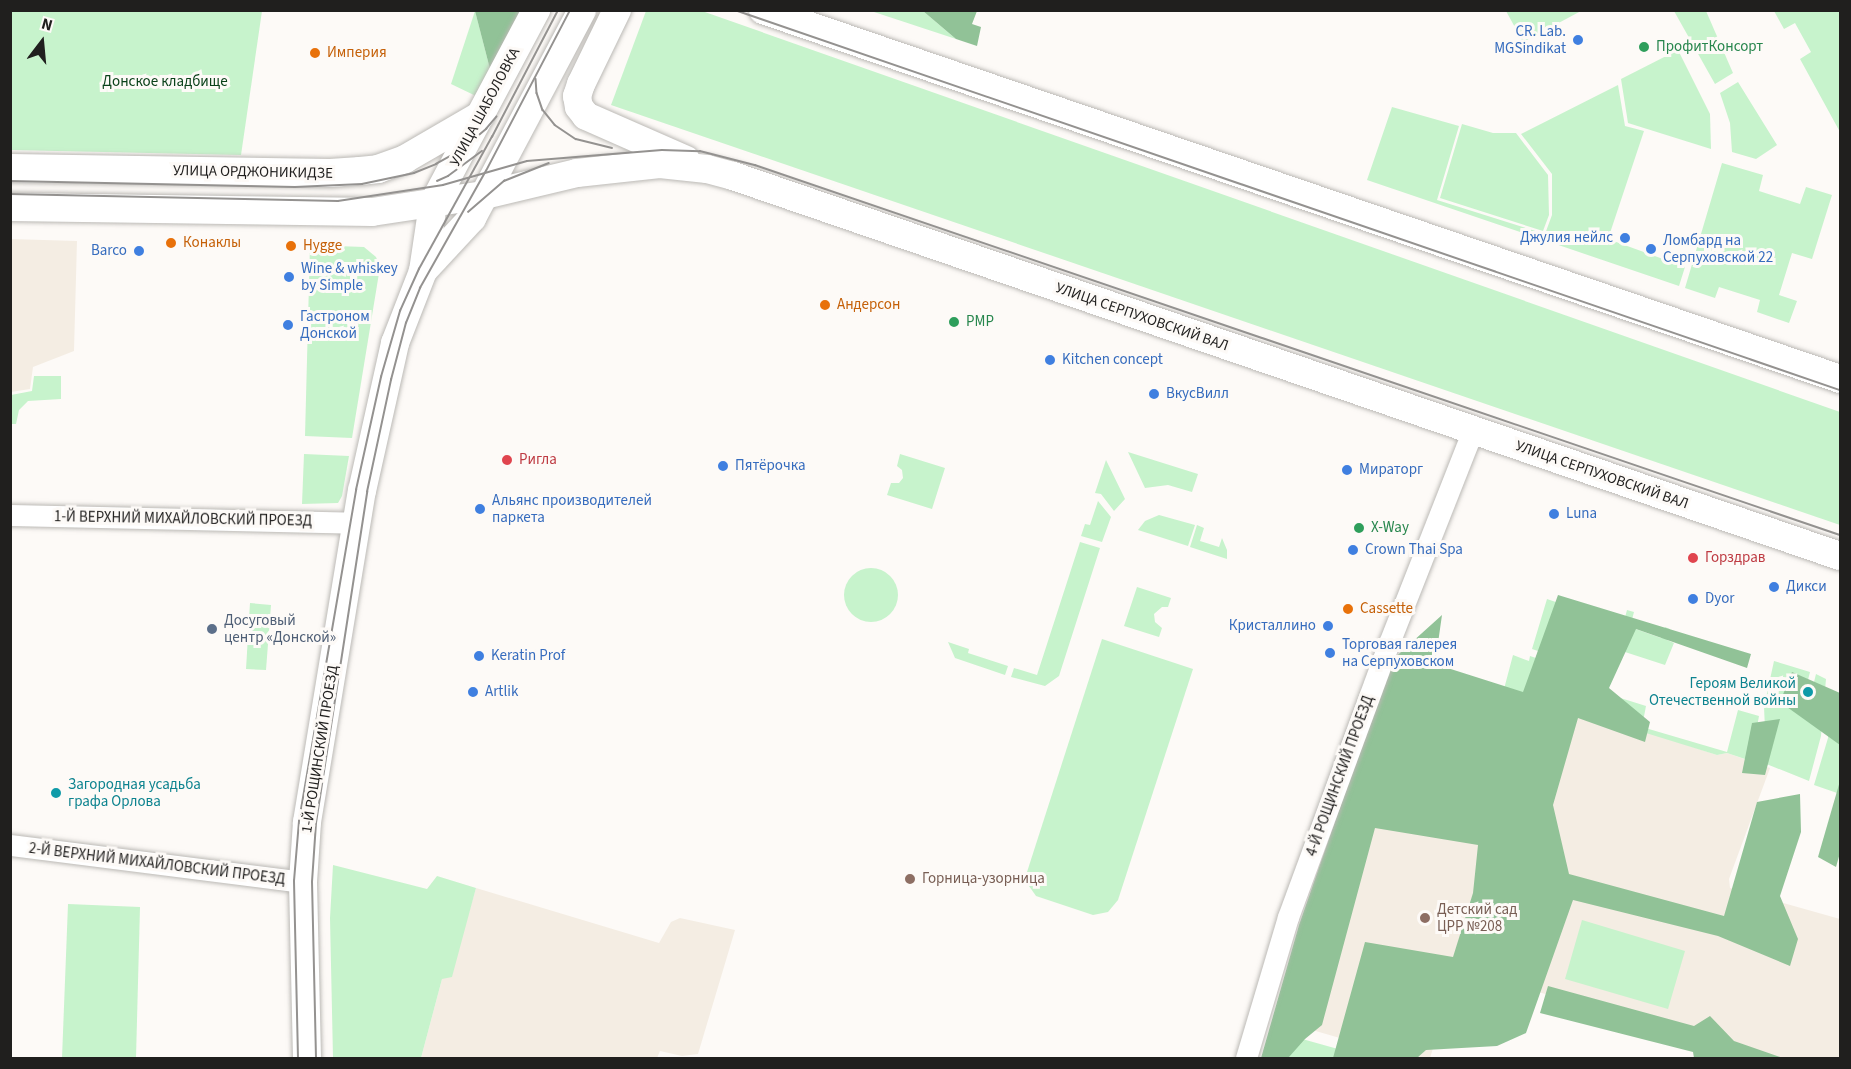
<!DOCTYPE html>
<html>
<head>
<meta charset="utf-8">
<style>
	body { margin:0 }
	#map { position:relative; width:1851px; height:1069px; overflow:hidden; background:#fdfaf7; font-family:"Source Sans 3",sans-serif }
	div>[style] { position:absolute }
	.built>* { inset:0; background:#f4ede3 }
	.green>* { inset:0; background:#c7f3cc }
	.round { border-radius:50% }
	.forest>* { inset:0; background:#91c297 }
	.roads { filter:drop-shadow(0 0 2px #bbb9b5) drop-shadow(0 0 2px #bbb9b5) }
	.street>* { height:21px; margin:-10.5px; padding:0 10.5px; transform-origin:10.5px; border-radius:10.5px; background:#fff }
	.secondary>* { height:28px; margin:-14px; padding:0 14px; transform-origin:14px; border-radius:14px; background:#fff }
	.tram>* { height:1.5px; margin:-0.75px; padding:0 0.75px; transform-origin:0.75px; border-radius:0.75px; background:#949290 }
	.dots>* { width:16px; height:16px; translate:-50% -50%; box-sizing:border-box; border:3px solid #fdfaf7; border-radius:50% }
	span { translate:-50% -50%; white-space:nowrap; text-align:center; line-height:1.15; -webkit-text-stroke:6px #fdfaf7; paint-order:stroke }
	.shop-label { font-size:15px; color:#366cbe }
	.right { translate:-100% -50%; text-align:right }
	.left { translate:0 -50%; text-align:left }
	.leisure-label { font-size:15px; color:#27864d }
	.food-label { font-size:15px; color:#c56008 }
	.park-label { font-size:15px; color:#0a421a }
	.street-label { font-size:15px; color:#201f1e }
	.health-label { font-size:15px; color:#be3a42 }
	.service-label { font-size:15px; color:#4e5e75 }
	.culture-label { font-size:15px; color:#0d838f }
	.education-label { font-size:15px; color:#785e54 }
	.frame { position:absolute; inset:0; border:12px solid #201f1e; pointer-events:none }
	.north { position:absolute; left:12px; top:12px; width:60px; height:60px; -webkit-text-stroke:4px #fdfaf7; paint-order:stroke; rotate:16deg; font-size:16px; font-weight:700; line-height:24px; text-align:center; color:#201f1e }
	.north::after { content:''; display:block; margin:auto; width:21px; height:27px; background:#201f1e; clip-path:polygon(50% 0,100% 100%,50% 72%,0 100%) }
</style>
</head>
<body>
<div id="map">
	<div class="built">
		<i style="clip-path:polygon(10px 239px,77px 241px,74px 351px,33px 367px,30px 389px,11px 392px)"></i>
		<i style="clip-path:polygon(1405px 677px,1637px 729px,1717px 755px,1727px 753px,1770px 768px,1729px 879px,1730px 888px,1840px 919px,1840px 1058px,1712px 1058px,1713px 1041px,1517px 986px,1446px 1006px,1430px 1058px,1409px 1058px,1288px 1023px)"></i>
		<i style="clip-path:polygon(476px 888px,659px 943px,671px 922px,680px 918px,735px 930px,698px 1054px,682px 1056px,660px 1051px,657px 1058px,421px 1058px,442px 979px,465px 926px)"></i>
	</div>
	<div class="green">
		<i style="clip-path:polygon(11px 10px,262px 11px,241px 155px,11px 150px)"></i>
		<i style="clip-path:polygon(475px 11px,490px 69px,476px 96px,451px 84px)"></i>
		<i style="clip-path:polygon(646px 11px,702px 11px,1840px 412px,1840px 525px,611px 105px)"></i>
		<i style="clip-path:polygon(871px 11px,923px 11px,956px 39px)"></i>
		<i style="clip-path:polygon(1506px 11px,1581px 11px,1523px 42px)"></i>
		<i style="clip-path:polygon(1674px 11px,1706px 11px,1733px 73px,1715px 84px)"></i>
		<i style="clip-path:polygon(1774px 11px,1840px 11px,1840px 132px,1800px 59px,1811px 52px,1795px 23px,1784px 29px)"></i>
		<i style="clip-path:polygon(1678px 50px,1710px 114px,1711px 149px,1628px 123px,1621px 79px)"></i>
		<i style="clip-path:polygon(1738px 82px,1777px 145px,1756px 159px,1732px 152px,1730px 123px,1720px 93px)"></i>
		<i style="clip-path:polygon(1618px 85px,1625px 126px,1644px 131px,1608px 239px,1685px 267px,1679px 286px,1367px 180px,1392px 107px,1459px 126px,1437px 200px,1545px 234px,1552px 215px,1552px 174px,1521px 134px)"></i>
		<i style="clip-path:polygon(1462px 124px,1493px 133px,1516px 133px,1548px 175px,1549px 215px,1543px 231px,1440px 198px)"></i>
		<i style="clip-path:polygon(1722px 163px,1763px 175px,1759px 191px,1800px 204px,1806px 187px,1832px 195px,1812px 259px,1792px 253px,1779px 295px,1797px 301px,1789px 323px,1757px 312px,1760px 300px,1719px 287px,1715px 298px,1685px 288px)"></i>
		<i style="clip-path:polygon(310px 245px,364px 247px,376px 257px,380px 267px,352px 438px,305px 436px)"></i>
		<i style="clip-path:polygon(34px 376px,61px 376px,61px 399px,28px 401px,19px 410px,16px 424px,11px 424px,11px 395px,32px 391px)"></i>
		<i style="clip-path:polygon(1128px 452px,1198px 474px,1192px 492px,1168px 485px,1145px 488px)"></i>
		<i style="clip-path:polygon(304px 454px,349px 456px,342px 496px,338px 503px,302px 504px)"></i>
		<i style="clip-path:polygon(900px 454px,945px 468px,932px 509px,887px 495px,891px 483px,899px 483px,903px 478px,902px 470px,897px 466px)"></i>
		<i style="clip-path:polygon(1106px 460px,1125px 499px,1114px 511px,1101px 494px,1095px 493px)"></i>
		<i style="clip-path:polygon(1098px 501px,1111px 517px,1102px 542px,1081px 536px,1085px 524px,1090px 525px)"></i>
		<i style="clip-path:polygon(1159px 515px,1195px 525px,1188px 546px,1138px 530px,1145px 521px)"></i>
		<i style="clip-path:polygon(1197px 525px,1204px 528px,1200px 541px,1219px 547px,1222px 538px,1227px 550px,1227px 559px,1190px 547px)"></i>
		<i style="clip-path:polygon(1080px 542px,1100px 548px,1059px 676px,1045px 686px,1011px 677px,1014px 668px,1037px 675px)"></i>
		<i class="round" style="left:844px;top:568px;width:54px;height:54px"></i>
		<i style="clip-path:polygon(1137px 587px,1171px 598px,1168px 607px,1162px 607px,1154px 614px,1155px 622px,1162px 628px,1159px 637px,1124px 626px)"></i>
		<i style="clip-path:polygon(1547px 599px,1623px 625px,1627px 610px,1634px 612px,1630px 627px,1661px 638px,1665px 627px,1670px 629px,1667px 640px,1674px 643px,1665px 665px,1588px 640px,1595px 690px,1646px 706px,1642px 727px,1727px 752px,1738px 710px,1759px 716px,1751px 761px,1727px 753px,1717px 755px,1504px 689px,1513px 655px,1529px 661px,1530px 656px,1536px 658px,1538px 651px,1532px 649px)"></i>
		<i style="clip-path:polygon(250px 603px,271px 605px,266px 670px,246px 669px)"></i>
		<i style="clip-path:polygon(1102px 639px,1193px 669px,1118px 900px,1108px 912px,1093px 915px,1036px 896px,1029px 886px,1027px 872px)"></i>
		<i style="clip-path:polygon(948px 642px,969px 649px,968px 653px,1008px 666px,1005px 675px,955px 658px)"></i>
		<i style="clip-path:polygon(1774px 661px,1810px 672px,1806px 688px,1812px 690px,1816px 674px,1826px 679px,1821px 736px,1809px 781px,1759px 761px,1765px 729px,1764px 707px)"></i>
		<i style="clip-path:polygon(1831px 703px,1840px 706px,1840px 794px,1814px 785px,1828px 738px)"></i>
		<i style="clip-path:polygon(333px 865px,427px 889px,437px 876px,476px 888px,452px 977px,442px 979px,421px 1058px,333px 1058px,330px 918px)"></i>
		<i style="clip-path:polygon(68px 904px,140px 907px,136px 1058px,62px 1058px)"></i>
		<i style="clip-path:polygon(1582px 920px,1685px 951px,1668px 1009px,1565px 979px)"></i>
		<i style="clip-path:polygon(1288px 1035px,1370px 1058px,1281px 1058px)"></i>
	</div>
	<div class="forest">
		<i style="clip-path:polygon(475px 11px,521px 11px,490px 69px)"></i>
		<i style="clip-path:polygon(923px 11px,977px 11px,972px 24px,981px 27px,977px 46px,956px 39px)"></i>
		<i style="clip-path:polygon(1558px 595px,1751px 654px,1747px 668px,1636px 629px,1609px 688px,1650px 722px,1645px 742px,1578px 718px,1553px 805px,1569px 874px,1724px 916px,1757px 802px,1800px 794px,1801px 832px,1780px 896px,1798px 939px,1790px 966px,1718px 936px,1573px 900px,1526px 1033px,1497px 1046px,1426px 1050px,1417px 1058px,1333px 1058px,1365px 942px,1453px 957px,1473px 893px,1478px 845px,1375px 828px,1322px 1025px,1305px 1039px,1289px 1057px,1261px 1058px,1299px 925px,1391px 661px,1442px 615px,1435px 664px,1523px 692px)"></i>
		<i style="clip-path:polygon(1792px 672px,1840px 693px,1840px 745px,1780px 702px)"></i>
		<i style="clip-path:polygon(1780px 719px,1765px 775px,1742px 773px,1752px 723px)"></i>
		<i style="clip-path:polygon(1840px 781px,1840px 853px,1836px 867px,1818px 857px)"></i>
		<i style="clip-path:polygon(1548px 986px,1694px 1026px,1710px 1016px,1734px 1041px,1783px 1058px,1694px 1058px,1693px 1052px,1540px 1013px)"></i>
	</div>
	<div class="roads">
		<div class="street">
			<i style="left:10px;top:515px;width:346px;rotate:1.3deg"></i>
			<i style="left:10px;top:845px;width:295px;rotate:7.2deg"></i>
			<i style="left:1246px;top:1058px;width:147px;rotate:-73.4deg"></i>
			<i style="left:1288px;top:917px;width:292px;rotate:-69.8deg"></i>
			<i style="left:1389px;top:643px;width:229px;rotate:-68.5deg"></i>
		</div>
		<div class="secondary">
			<i style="left:617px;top:10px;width:82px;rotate:115.9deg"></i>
			<i style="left:581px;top:84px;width:13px;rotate:108deg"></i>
			<i style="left:577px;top:96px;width:11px;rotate:80deg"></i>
			<i style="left:579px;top:107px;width:11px;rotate:52deg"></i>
			<i style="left:586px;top:116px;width:109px;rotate:23.7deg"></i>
			<i style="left:763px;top:10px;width:1138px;rotate:18.91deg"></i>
			<i style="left:10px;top:168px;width:320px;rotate:0.9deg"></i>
			<i style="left:330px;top:173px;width:30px;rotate:-4deg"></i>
			<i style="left:360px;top:171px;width:18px;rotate:-6deg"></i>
			<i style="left:378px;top:169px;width:29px;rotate:-20deg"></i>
			<i style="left:405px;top:159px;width:88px;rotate:-30.1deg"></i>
			<i style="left:10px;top:207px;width:362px;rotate:0.8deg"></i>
			<i style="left:372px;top:212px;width:114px;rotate:-8.6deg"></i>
			<i style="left:485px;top:195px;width:95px;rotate:-13.4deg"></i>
			<i style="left:577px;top:173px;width:83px;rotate:-6.2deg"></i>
			<i style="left:660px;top:164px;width:47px;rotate:6.1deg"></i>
			<i style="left:707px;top:169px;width:27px;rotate:15deg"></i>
			<i style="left:733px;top:176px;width:1170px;rotate:18.95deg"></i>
			<i style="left:423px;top:271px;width:68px;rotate:-81.5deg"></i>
			<i style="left:433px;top:204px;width:220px;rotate:-62deg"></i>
			<i style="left:307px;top:1058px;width:176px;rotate:-91.3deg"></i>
			<i style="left:303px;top:882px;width:60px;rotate:-86.2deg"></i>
			<i style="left:307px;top:822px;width:336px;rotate:-80.6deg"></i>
			<i style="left:362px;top:491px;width:152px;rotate:-77.4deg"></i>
			<i style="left:395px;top:343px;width:77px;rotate:-68.7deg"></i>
			<i style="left:423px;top:271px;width:72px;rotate:-47.2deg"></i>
			<i style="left:472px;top:218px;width:235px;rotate:-62.1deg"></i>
		</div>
	</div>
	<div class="tram">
		<i style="left:735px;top:10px;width:1169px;rotate:18.98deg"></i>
		<i style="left:536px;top:79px;width:14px;rotate:86deg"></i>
		<i style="left:537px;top:93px;width:18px;rotate:71deg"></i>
		<i style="left:543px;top:110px;width:19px;rotate:51deg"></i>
		<i style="left:555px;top:125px;width:25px;rotate:34deg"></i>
		<i style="left:576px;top:139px;width:37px;rotate:14deg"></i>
		<i style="left:10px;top:181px;width:285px;rotate:1.2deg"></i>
		<i style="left:295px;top:187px;width:67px;rotate:-2.6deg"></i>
		<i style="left:362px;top:184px;width:53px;rotate:-11.9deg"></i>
		<i style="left:414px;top:173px;width:24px;rotate:-22deg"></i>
		<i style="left:436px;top:164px;width:29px;rotate:-29deg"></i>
		<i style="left:461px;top:150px;width:33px;rotate:-40deg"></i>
		<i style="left:486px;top:129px;width:16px;rotate:-50deg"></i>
		<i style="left:437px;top:181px;width:12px;rotate:-24deg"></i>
		<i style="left:448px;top:176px;width:42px;rotate:-36.3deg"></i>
		<i style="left:10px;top:194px;width:328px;rotate:1.2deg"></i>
		<i style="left:338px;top:201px;width:106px;rotate:-8.7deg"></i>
		<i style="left:443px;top:185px;width:87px;rotate:-15.9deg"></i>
		<i style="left:527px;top:161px;width:135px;rotate:-4.7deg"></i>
		<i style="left:662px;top:150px;width:38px;rotate:2deg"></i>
		<i style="left:700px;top:151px;width:57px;rotate:14.3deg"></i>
		<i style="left:755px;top:165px;width:1146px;rotate:18.83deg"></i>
		<i style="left:468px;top:212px;width:48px;rotate:-40.7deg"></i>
		<i style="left:504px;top:181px;width:48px;rotate:-21.8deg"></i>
		<i style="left:298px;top:1058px;width:177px;rotate:-91.3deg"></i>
		<i style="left:294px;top:881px;width:60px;rotate:-85.2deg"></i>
		<i style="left:299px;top:821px;width:336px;rotate:-80.2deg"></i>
		<i style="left:356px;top:490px;width:116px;rotate:-77.5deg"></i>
		<i style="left:381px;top:377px;width:69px;rotate:-73.9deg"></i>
		<i style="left:400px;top:311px;width:46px;rotate:-65.7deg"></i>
		<i style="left:419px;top:269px;width:151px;rotate:-61.1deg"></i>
		<i style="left:492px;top:137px;width:143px;rotate:-62.5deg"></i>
		<i style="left:316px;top:1058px;width:176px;rotate:-91.3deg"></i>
		<i style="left:312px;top:882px;width:59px;rotate:-86.1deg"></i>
		<i style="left:316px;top:823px;width:335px;rotate:-81.2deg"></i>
		<i style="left:367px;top:492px;width:115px;rotate:-77.9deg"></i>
		<i style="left:391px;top:380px;width:59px;rotate:-75.3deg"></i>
		<i style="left:406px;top:323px;width:38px;rotate:-68deg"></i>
		<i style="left:420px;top:288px;width:134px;rotate:-60.6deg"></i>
		<i style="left:486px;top:171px;width:182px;rotate:-62.4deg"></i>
	</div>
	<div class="dots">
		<i style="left:1578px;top:40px;background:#3f7fe0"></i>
		<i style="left:1644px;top:47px;background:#2e9e5b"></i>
		<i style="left:315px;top:53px;background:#e8710a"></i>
		<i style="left:1625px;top:238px;background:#3f7fe0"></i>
		<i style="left:171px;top:243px;background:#e8710a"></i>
		<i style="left:291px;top:246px;background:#e8710a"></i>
		<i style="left:1651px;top:249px;background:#3f7fe0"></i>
		<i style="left:139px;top:251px;background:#3f7fe0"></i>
		<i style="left:289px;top:277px;background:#3f7fe0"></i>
		<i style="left:825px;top:305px;background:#e8710a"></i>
		<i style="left:954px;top:322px;background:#2e9e5b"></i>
		<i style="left:288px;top:325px;background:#3f7fe0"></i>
		<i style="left:1050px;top:360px;background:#3f7fe0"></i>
		<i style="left:1154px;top:394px;background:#3f7fe0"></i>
		<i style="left:507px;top:460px;background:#e0444e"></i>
		<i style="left:723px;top:466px;background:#3f7fe0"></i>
		<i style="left:1347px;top:470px;background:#3f7fe0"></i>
		<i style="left:480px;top:509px;background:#3f7fe0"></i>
		<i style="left:1554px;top:514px;background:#3f7fe0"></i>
		<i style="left:1359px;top:528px;background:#2e9e5b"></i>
		<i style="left:1353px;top:550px;background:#3f7fe0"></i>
		<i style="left:1693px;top:558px;background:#e0444e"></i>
		<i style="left:1774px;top:587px;background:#3f7fe0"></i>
		<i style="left:1693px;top:599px;background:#3f7fe0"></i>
		<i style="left:1348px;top:609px;background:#e8710a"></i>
		<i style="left:1328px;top:626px;background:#3f7fe0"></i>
		<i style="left:212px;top:629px;background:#5c6f8a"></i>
		<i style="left:1330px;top:653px;background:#3f7fe0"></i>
		<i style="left:479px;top:656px;background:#3f7fe0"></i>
		<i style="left:473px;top:692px;background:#3f7fe0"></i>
		<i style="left:1808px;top:692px;background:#0f9aa8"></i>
		<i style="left:56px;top:793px;background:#0f9aa8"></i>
		<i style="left:910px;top:879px;background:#8d6e63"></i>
		<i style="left:1425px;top:918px;background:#8d6e63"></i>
	</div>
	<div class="shop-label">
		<span class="right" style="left:1566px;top:40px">CR. Lab.<br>MGSindikat</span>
		<span class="right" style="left:1613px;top:238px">Джулия нейлс</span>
		<span class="left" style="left:1663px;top:249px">Ломбард на<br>Серпуховской 22</span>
		<span class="right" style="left:127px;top:251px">Barco</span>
		<span class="left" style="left:301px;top:277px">Wine &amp; whiskey<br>by Simple</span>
		<span class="left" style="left:300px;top:325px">Гастроном<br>Донской</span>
		<span class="left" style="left:1062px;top:360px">Kitchen concept</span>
		<span class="left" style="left:1166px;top:394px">ВкусВилл</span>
		<span class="left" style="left:735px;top:466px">Пятёрочка</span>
		<span class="left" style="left:1359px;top:470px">Мираторг</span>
		<span class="left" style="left:492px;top:509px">Альянс производителей<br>паркета</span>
		<span class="left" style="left:1566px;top:514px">Luna</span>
		<span class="left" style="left:1365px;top:550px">Crown Thai Spa</span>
		<span class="left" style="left:1786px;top:587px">Дикси</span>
		<span class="left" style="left:1705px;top:599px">Dyor</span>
		<span class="right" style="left:1316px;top:626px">Кристаллино</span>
		<span class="left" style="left:1342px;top:653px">Торговая галерея<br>на Серпуховском</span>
		<span class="left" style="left:491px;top:656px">Keratin Prof</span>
		<span class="left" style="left:485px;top:692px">Artlik</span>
	</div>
	<div class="leisure-label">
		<span class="left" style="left:1656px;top:47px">ПрофитКонсорт</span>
		<span class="left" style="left:966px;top:322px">PMP</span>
		<span class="left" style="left:1371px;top:528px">X-Way</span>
	</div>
	<div class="food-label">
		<span class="left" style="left:327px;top:53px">Империя</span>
		<span class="left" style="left:183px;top:243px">Конаклы</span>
		<span class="left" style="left:303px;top:246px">Hygge</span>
		<span class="left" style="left:837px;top:305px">Андерсон</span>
		<span class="left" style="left:1360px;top:609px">Cassette</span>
	</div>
	<div class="park-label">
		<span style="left:165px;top:82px">Донское кладбище</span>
	</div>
	<div class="street-label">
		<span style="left:485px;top:107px;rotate:-62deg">УЛИЦА ШАБОЛОВКА</span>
		<span style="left:253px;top:172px;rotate:1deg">УЛИЦА ОРДЖОНИКИДЗЕ</span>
		<span style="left:1142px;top:317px;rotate:19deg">УЛИЦА СЕРПУХОВСКИЙ ВАЛ</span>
		<span style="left:1602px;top:475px;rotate:19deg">УЛИЦА СЕРПУХОВСКИЙ ВАЛ</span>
		<span style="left:183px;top:519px;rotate:1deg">1-Й ВЕРХНИЙ МИХАЙЛОВСКИЙ ПРОЕЗД</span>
		<span style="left:320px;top:749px;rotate:-81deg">1-Й РОЩИНСКИЙ ПРОЕЗД</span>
		<span style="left:1340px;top:776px;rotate:-70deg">4-Й РОЩИНСКИЙ ПРОЕЗД</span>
		<span style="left:157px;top:864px;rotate:7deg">2-Й ВЕРХНИЙ МИХАЙЛОВСКИЙ ПРОЕЗД</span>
	</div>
	<div class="health-label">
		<span class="left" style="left:519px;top:460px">Ригла</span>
		<span class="left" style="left:1705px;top:558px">Горздрав</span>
	</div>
	<div class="service-label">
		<span class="left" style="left:224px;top:629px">Досуговый<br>центр «Донской»</span>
	</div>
	<div class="culture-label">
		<span class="right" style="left:1796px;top:692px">Героям Великой<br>Отечественной войны</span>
		<span class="left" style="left:68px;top:793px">Загородная усадьба<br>графа Орлова</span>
	</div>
	<div class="education-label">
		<span class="left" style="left:922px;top:879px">Горница-узорница</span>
		<span class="left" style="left:1437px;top:918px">Детский сад<br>ЦРР №208</span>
	</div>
	<div class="frame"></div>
	<div class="north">N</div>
</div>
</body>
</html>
